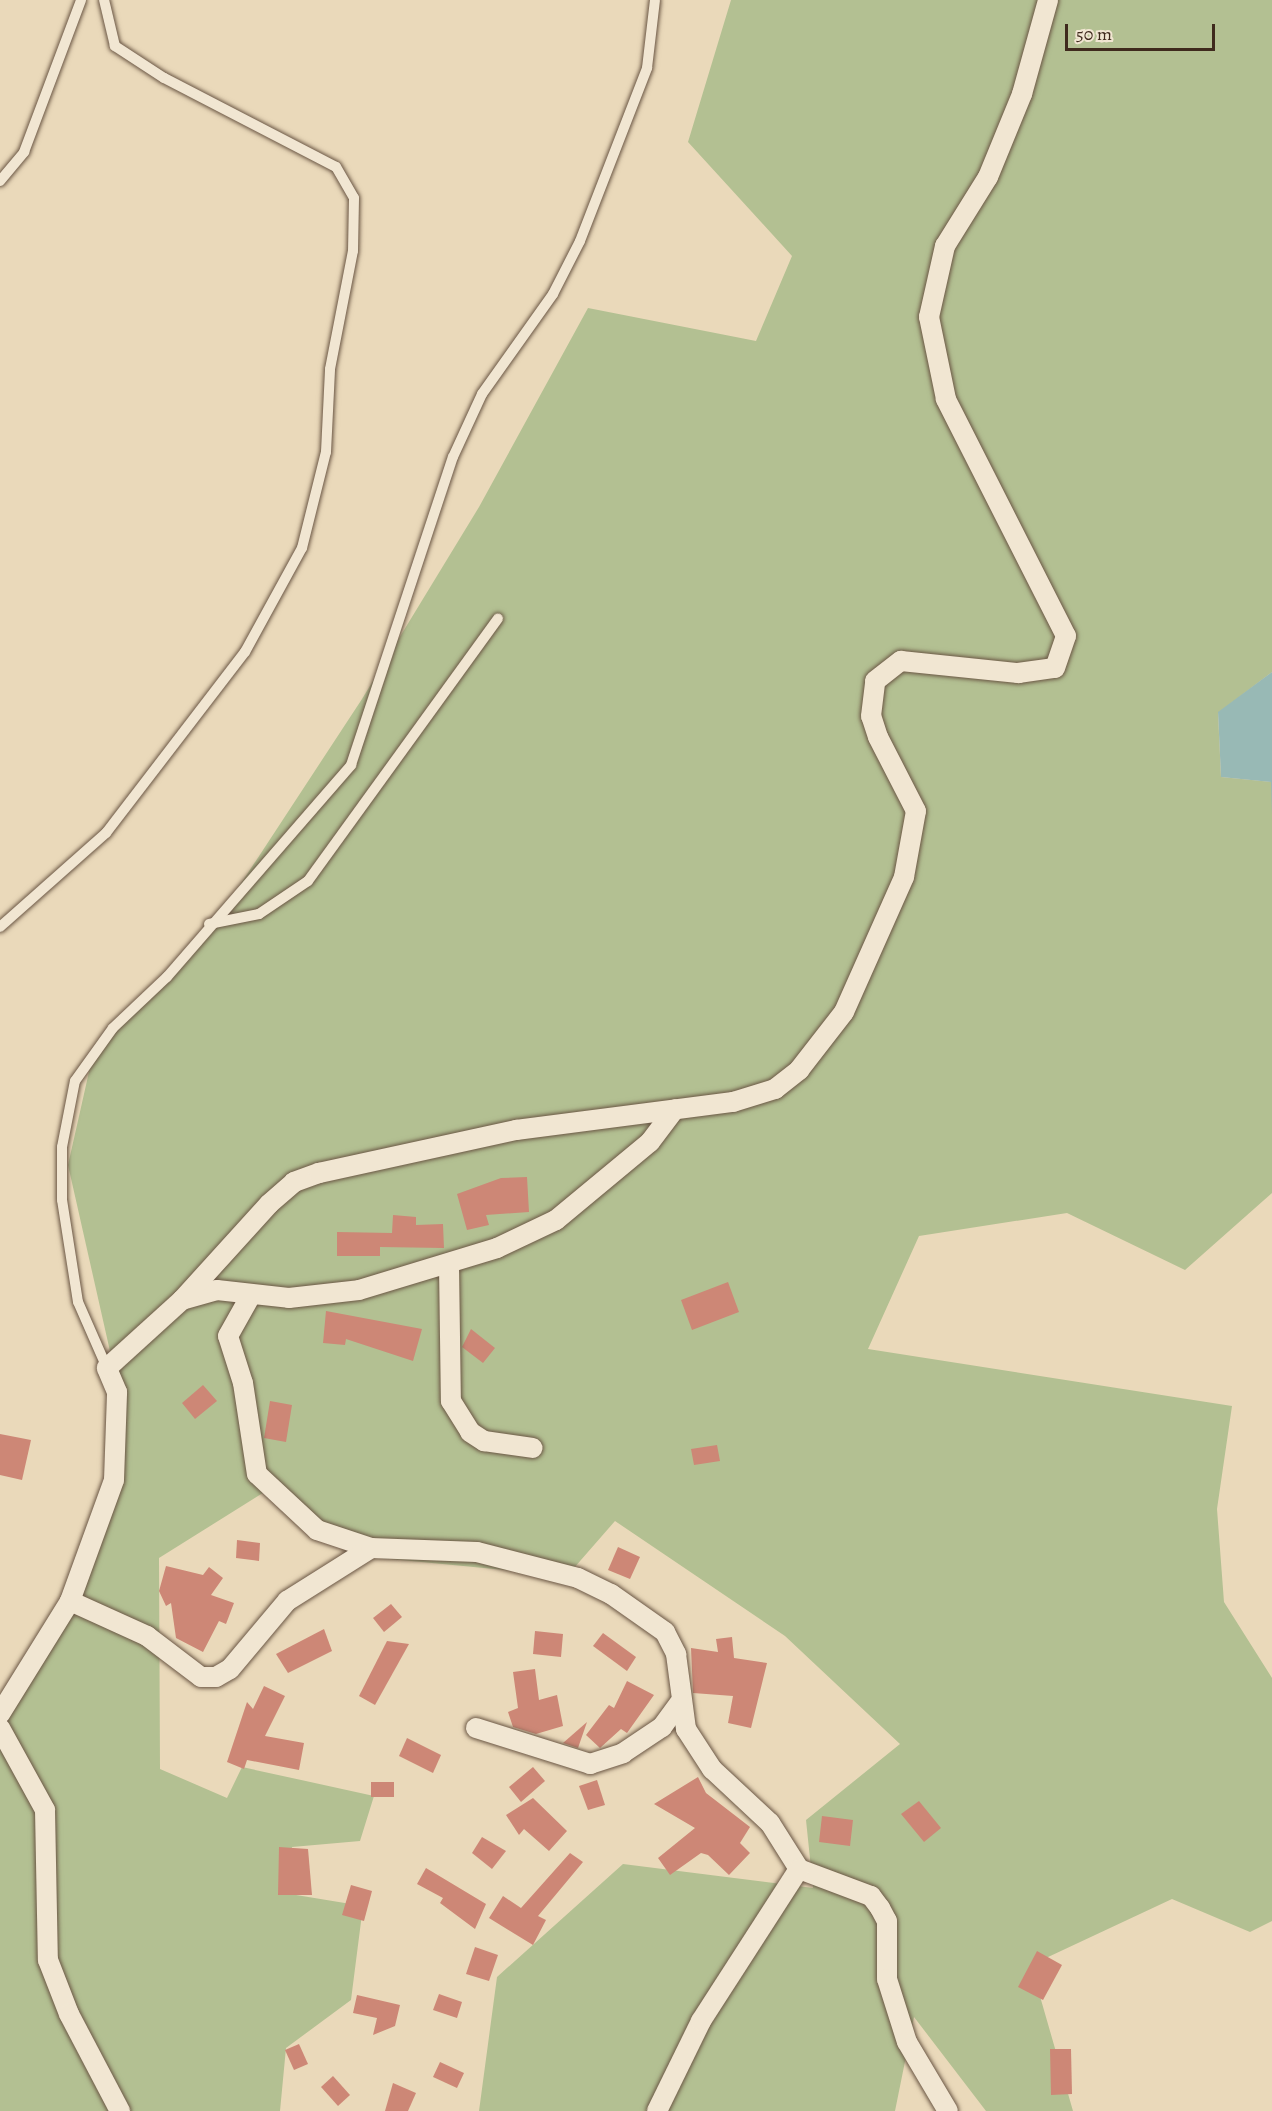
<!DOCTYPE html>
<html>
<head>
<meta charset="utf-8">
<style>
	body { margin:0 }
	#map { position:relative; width:1272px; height:2111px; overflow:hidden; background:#ead9ba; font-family:Alegreya,serif }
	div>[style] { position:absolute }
	.green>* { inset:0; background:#b3c092 }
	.water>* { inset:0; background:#98b9b5 }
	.building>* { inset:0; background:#cd8776 }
	.roads { filter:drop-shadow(0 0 2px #6a5644) drop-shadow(0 0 2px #6a5644) }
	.service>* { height:10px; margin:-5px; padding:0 5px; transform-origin:5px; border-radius:5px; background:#f1e6d2 }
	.minor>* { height:20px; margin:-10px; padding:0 10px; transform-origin:10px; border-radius:10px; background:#f1e6d2 }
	span { translate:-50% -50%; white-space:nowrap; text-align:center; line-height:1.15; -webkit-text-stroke:4.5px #f1e6d2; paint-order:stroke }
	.scale { position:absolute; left:1065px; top:24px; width:150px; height:27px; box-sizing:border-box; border:3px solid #3f2a1d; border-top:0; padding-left:8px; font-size:18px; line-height:21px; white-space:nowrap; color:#3f2a1d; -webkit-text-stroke:4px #f1e6d2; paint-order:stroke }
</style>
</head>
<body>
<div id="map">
	<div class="green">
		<i style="clip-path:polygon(731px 0,1272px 0,1272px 672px,1218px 713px,1221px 777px,1272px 782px,1272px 1193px,1185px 1270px,1067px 1213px,919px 1236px,868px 1349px,1232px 1406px,1217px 1509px,1224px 1602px,1272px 1678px,1272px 1921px,1250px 1932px,1172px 1899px,1031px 1965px,1073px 2111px,986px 2111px,914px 2017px,895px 2111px,479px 2111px,497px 1977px,623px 1864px,813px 1888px,806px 1820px,900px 1744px,785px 1636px,615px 1521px,567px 1576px,359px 1556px,274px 1486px,159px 1558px,160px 1769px,227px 1798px,242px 1767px,374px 1796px,360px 1841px,292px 1847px,284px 1893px,363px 1906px,351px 2000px,286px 2048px,280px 2111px,0 2111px,0 1712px,114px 1509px,121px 1400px,68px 1165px,93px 1054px,200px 946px,362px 699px,479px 507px,588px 308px,756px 341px,792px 256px,688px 142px)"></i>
	</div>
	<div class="water">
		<i style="clip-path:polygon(1272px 672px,1272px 815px,1271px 782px,1221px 777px,1218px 712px)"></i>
	</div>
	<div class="building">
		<i style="clip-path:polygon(527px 1177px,529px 1212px,486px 1215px,489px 1225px,467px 1230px,457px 1194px,501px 1178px)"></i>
		<i style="clip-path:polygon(393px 1215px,416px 1217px,416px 1225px,443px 1224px,444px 1248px,380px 1247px,380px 1256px,337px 1256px,337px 1232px,392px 1233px)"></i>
		<i style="clip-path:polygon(728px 1282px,739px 1312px,692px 1330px,681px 1300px)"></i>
		<i style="clip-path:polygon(326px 1311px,422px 1329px,413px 1361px,346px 1339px,345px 1345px,323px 1343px)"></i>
		<i style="clip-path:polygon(471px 1329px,495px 1348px,483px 1363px,462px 1347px)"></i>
		<i style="clip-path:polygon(203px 1385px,217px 1401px,195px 1419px,182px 1403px)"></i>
		<i style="clip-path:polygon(270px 1401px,292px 1405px,286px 1442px,264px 1438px)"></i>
		<i style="clip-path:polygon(0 1434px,31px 1440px,22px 1480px,0 1475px)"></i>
		<i style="clip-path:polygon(717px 1445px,720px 1461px,694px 1465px,691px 1449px)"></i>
		<i style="clip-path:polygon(237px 1540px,260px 1543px,259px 1561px,236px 1558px)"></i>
		<i style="clip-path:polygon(618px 1547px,640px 1557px,630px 1579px,608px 1570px)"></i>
		<i style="clip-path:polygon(166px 1566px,203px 1575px,209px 1567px,223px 1578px,211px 1595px,234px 1603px,226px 1624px,219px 1621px,203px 1652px,176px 1638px,171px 1603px,166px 1606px,159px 1591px)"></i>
		<i style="clip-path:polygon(391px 1604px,402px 1617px,384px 1632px,373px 1618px)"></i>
		<i style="clip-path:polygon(324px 1629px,332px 1651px,288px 1673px,276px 1654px)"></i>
		<i style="clip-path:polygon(535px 1631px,563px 1634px,561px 1657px,533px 1654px)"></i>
		<i style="clip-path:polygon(603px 1633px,636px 1657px,627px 1671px,593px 1646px)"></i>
		<i style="clip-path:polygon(732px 1637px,734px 1658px,767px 1663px,751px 1728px,728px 1723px,733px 1696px,693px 1693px,691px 1648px,718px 1652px,716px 1639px)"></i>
		<i style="clip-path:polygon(387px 1641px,409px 1644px,375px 1705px,359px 1696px)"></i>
		<i style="clip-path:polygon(535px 1669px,539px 1700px,557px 1695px,563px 1726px,536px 1734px,513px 1727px,508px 1712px,518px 1708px,513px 1672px)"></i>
		<i style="clip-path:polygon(627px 1681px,654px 1695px,627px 1733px,621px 1729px,600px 1748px,586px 1735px,609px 1705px,614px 1708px)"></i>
		<i style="clip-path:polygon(264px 1686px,285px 1696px,265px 1736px,304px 1743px,299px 1770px,247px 1760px,244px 1769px,227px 1762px,247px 1702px,253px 1709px)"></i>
		<i style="clip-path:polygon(587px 1722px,578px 1748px,563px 1743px)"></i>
		<i style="clip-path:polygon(407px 1738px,441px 1755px,433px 1773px,399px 1756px)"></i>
		<i style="clip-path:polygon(533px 1767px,545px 1781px,521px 1802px,509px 1787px)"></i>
		<i style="clip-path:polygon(698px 1777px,706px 1793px,750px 1827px,740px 1843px,750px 1853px,729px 1875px,708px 1855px,701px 1853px,670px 1875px,658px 1858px,695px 1828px,654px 1804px)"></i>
		<i style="clip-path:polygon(597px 1780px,605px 1805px,588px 1810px,579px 1786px)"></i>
		<i style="clip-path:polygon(371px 1782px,394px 1782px,394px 1797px,371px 1797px)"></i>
		<i style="clip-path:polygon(533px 1798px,567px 1831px,549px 1851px,524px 1829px,519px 1835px,506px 1815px)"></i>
		<i style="clip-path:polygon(919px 1801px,941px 1828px,924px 1842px,901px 1814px)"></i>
		<i style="clip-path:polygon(822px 1816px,853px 1820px,850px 1846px,819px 1842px)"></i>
		<i style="clip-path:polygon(482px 1837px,506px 1851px,492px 1869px,472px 1853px)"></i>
		<i style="clip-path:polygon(279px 1847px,308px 1849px,312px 1895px,278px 1895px)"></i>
		<i style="clip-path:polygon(570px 1853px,583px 1862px,538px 1916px,546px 1920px,533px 1945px,489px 1918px,503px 1896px,521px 1908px)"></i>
		<i style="clip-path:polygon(426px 1868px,486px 1904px,475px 1929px,440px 1903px,443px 1898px,417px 1884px)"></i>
		<i style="clip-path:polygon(351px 1885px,372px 1891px,364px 1921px,342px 1915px)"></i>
		<i style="clip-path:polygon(475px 1947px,498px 1955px,489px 1981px,466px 1974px)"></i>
		<i style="clip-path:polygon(1037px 1951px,1062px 1965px,1043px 2000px,1018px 1987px)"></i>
		<i style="clip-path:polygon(439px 1994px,462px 2002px,457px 2018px,433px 2010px)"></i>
		<i style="clip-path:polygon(357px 1995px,400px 2005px,395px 2026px,373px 2035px,377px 2018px,353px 2013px)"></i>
		<i style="clip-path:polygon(299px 2044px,308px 2064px,294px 2070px,285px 2050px)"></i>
		<i style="clip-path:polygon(1050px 2049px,1071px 2049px,1072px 2094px,1051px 2095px)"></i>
		<i style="clip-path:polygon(440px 2062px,464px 2073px,457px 2088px,433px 2077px)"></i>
		<i style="clip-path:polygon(333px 2076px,350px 2095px,338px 2106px,321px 2087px)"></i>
		<i style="clip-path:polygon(393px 2083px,416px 2093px,408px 2111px,385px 2111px)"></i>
	</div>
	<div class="roads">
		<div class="service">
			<i style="left:0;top:181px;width:38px;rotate:-50deg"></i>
			<i style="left:24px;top:152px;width:162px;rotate:-69.4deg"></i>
			<i style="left:209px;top:924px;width:51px;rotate:-11.3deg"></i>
			<i style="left:259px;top:914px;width:59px;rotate:-34deg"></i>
			<i style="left:308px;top:881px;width:324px;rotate:-54.1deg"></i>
			<i style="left:0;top:927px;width:142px;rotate:-41.6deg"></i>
			<i style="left:106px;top:833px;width:228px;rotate:-52.5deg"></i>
			<i style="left:245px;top:652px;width:119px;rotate:-61.3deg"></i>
			<i style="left:302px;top:548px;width:99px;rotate:-76deg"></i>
			<i style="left:326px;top:452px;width:83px;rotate:-87.2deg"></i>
			<i style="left:330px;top:369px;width:120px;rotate:-79deg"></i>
			<i style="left:353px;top:251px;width:53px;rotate:-88.9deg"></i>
			<i style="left:354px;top:198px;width:36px;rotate:-120deg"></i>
			<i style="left:336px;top:167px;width:194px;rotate:-152.6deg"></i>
			<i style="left:164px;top:78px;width:59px;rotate:-146.9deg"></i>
			<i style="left:115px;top:46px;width:47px;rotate:-103.4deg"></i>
			<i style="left:107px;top:1368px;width:72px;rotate:-113.7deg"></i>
			<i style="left:78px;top:1302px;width:103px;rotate:-98.9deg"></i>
			<i style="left:62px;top:1200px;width:53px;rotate:-90deg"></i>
			<i style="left:62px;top:1147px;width:67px;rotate:-78.9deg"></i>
			<i style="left:75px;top:1081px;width:65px;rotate:-54.4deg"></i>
			<i style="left:113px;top:1028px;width:74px;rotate:-43.4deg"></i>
			<i style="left:167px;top:977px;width:281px;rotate:-49deg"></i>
			<i style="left:351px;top:765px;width:324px;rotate:-71.7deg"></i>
			<i style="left:453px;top:457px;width:69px;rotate:-65.3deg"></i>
			<i style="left:482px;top:394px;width:123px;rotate:-54.6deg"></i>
			<i style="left:553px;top:294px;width:59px;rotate:-63deg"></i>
			<i style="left:580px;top:241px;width:186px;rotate:-68.8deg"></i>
			<i style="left:647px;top:68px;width:68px;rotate:-83.3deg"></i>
		</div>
		<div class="minor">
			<i style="left:449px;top:1265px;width:136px;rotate:89.2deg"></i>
			<i style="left:451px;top:1401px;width:36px;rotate:58deg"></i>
			<i style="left:470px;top:1432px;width:17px;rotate:33deg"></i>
			<i style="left:484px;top:1441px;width:49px;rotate:8.1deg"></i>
			<i style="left:251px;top:1295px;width:47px;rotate:119.3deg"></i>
			<i style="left:228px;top:1336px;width:49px;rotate:72.3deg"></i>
			<i style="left:243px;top:1383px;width:92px;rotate:81.3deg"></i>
			<i style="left:257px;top:1474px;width:82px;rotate:43deg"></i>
			<i style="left:317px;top:1530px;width:57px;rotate:18.4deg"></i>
			<i style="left:182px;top:1300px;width:36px;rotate:-16deg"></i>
			<i style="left:217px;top:1290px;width:72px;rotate:6.3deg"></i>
			<i style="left:289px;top:1298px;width:70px;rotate:-6.5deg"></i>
			<i style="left:359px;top:1290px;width:144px;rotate:-16.9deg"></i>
			<i style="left:497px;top:1248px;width:65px;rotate:-25.4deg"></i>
			<i style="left:556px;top:1220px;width:122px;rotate:-39.7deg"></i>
			<i style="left:650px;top:1142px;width:41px;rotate:-52.9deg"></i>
			<i style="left:70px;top:1601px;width:85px;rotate:24.4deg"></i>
			<i style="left:147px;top:1636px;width:68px;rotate:37.2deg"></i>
			<i style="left:201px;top:1677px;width:15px"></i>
			<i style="left:216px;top:1677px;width:16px;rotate:-30deg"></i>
			<i style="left:230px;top:1669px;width:89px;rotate:-50deg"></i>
			<i style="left:287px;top:1601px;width:99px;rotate:-32.2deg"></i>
			<i style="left:371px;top:1548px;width:106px;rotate:2.2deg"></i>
			<i style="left:477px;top:1552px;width:104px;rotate:14.4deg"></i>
			<i style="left:578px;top:1578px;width:37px;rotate:26deg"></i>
			<i style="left:611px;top:1594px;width:66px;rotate:35.1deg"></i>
			<i style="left:665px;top:1632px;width:25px;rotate:63deg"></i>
			<i style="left:676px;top:1654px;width:76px;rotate:82.4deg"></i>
			<i style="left:686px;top:1729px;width:48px;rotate:57deg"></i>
			<i style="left:712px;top:1769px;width:79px;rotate:43deg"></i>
			<i style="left:770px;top:1823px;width:54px;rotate:57.8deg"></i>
			<i style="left:799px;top:1869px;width:77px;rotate:20.6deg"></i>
			<i style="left:871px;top:1896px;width:15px;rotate:53deg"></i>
			<i style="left:880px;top:1908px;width:15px;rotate:62deg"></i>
			<i style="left:887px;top:1921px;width:58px;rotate:90deg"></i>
			<i style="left:887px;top:1979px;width:66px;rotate:72.4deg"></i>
			<i style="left:907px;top:2042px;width:80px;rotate:59.3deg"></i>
			<i style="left:0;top:1714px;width:133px;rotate:-58.2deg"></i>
			<i style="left:70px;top:1601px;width:129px;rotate:-70deg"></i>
			<i style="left:114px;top:1480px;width:88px;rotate:-88deg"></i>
			<i style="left:117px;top:1392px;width:26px;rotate:-113deg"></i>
			<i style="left:107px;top:1368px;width:101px;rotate:-42.2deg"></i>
			<i style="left:182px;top:1300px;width:130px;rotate:-47.8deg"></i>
			<i style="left:269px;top:1204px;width:33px;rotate:-41deg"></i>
			<i style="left:294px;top:1182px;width:27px;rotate:-20deg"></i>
			<i style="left:319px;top:1173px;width:202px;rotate:-12.3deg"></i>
			<i style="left:516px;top:1130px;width:219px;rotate:-7.4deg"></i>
			<i style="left:733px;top:1102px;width:44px;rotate:-17.2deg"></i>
			<i style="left:775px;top:1089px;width:31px;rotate:-38deg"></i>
			<i style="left:799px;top:1070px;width:73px;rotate:-52.2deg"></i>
			<i style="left:844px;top:1012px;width:148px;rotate:-66deg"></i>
			<i style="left:904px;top:877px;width:67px;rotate:-79.7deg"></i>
			<i style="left:916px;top:811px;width:83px;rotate:-117.2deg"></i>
			<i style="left:878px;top:737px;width:22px;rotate:-108deg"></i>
			<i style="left:871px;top:716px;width:35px;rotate:-83deg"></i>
			<i style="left:875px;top:681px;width:33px;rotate:-38deg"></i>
			<i style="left:901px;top:661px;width:118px;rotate:5.9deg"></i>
			<i style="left:1018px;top:673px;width:37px;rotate:-8deg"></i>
			<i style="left:1055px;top:668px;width:34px;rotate:-71deg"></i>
			<i style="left:1066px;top:636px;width:266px;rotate:-116.9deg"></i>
			<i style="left:946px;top:399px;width:84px;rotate:-101.7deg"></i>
			<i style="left:929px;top:317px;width:73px;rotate:-77.3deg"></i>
			<i style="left:945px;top:246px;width:81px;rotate:-58.1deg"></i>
			<i style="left:988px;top:177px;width:90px;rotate:-67.7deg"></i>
			<i style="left:1022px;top:94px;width:98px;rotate:-74.5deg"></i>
			<i style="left:0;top:1728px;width:94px;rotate:61.2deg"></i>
			<i style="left:45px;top:1810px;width:150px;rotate:88.9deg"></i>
			<i style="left:48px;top:1960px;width:58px;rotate:68.7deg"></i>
			<i style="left:69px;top:2014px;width:110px;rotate:62.3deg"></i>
			<i style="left:476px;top:1728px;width:120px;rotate:17.5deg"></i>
			<i style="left:590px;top:1764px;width:35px;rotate:-18deg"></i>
			<i style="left:623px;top:1753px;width:47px;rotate:-33.7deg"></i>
			<i style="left:662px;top:1727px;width:29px;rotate:-54deg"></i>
			<i style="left:657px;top:2111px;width:100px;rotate:-63.9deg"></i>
			<i style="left:701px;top:2021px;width:181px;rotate:-57.2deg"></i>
		</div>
	</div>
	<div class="scale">50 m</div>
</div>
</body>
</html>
